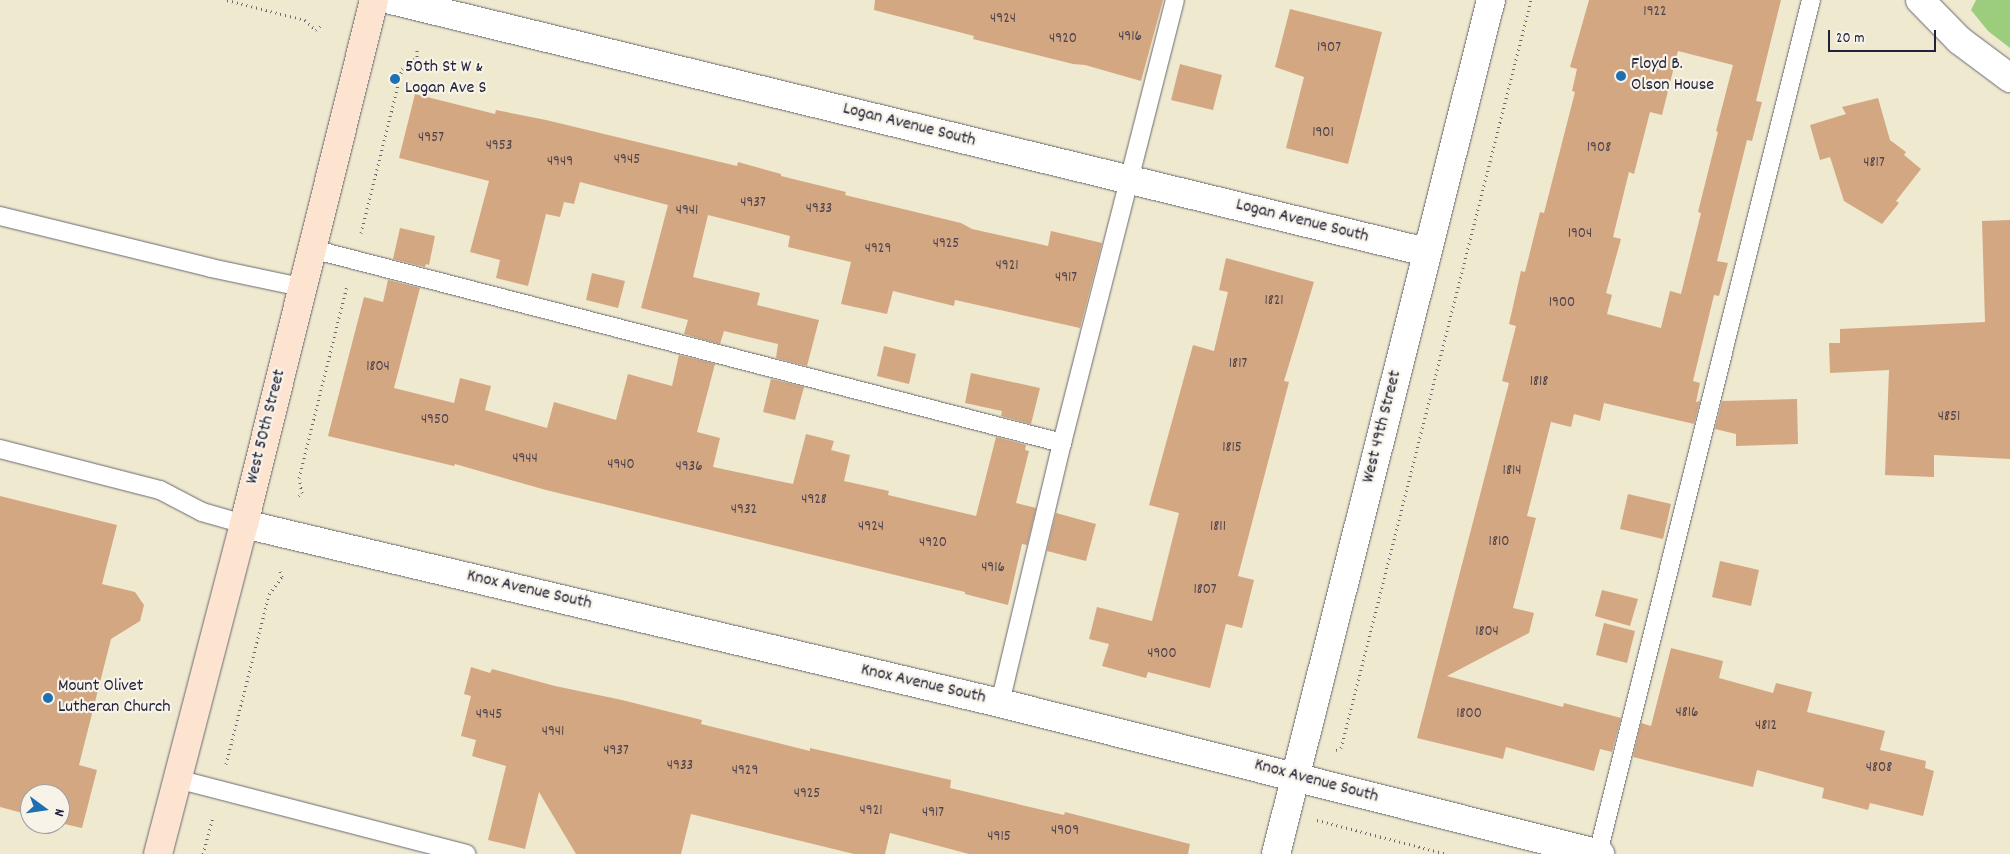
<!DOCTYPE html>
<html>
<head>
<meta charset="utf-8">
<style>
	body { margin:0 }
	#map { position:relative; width:2010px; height:854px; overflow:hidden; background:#efe9d0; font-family:Dekko,sans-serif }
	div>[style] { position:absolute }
	.green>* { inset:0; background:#9bcd7d }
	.building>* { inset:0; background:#d4a783 }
	.path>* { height:3px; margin-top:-1.5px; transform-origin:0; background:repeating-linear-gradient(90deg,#6a686f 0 1px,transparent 0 5px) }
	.roads { filter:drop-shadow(0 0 1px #6a686f) drop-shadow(0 0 1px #6a686f) }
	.service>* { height:18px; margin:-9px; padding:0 9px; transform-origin:9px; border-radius:9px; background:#fff }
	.minor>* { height:28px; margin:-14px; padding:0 14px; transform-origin:14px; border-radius:14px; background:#fff }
	.secondary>* { height:28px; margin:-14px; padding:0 14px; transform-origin:14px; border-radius:14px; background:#fde4d1 }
	.dots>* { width:14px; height:14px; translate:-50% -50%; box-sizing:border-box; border:2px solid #f7f3e8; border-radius:50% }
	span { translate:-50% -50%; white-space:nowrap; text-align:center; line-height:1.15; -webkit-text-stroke:4.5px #f7f3e8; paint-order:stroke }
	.number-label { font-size:15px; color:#4e434d }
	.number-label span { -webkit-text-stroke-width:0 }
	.poi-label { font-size:18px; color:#22223b }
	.left { translate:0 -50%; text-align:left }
	.street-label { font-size:18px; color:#22223b }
	.north { position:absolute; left:20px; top:784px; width:50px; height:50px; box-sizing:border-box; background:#f7f3e8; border:1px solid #a29fa3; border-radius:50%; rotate:104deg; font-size:14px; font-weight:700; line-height:20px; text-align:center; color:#22223b }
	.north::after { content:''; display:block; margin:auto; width:18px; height:22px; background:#1f6fb2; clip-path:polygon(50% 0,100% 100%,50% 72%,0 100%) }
	.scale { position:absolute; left:1828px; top:30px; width:108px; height:22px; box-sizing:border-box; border:2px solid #22223b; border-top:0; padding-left:6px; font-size:15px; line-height:18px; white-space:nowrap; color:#22223b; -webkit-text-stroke:4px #f7f3e8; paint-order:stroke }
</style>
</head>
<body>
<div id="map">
	<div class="green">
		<i style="clip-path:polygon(1976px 0,2010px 0,2010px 48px,1988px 31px,1971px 10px)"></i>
	</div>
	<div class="building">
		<i style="clip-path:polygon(875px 0,1163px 0,1141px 81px,1085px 65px,1073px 64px,973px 39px,974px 36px,874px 10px)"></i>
		<i style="clip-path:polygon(evenodd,1589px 0,1781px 0,1756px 101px,1762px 102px,1752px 141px,1747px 140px,1717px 261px,1728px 263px,1719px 296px,1714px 295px,1693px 381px,1700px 383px,1696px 402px,1700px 401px,1694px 424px,1604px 403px,1600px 421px,1574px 414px,1571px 427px,1551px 422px,1527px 516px,1536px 518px,1513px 608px,1534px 613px,1529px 633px,1447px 676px,1563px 707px,1564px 703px,1621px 718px,1612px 752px,1600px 749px,1594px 771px,1506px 747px,1503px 759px,1417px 738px,1509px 383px,1502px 381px,1516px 326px,1509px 324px,1521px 271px,1525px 272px,1540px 212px,1544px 213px,1575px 92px,1572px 91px,1577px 69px,1570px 67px,1589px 0,1678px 51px,1733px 65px,1716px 131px,1718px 132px,1698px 212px,1701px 213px,1681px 294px,1670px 291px,1661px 328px,1607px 314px,1612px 295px,1606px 293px,1621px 239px,1613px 237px,1629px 172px,1634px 174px,1650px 112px,1662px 115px,1678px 51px)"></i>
		<i style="clip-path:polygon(1290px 9px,1382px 32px,1348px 164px,1286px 148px,1304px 77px,1275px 67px)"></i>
		<i style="clip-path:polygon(1180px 64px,1222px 75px,1213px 110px,1171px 100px)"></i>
		<i style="clip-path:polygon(415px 94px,495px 114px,496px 110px,546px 120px,737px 166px,738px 162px,781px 174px,781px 176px,846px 192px,845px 195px,961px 223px,972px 229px,1048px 246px,1051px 231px,1102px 243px,1080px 328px,955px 300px,954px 306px,893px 291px,887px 314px,841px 304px,851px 262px,788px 247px,790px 236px,708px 215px,693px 277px,760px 293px,757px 305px,819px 320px,807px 366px,776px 358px,778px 344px,724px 331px,720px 344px,684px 334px,688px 320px,641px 308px,668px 205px,580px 182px,574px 204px,564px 202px,560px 217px,546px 214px,528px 286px,496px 278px,500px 260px,470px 252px,489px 181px,399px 158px)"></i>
		<i style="clip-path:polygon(1878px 98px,1890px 140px,1906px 152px,1904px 155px,1921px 169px,1896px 201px,1899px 203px,1882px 224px,1844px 201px,1830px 157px,1820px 160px,1810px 125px,1846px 114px,1842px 107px)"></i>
		<i style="clip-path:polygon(2010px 220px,2010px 459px,1934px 455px,1934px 477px,1885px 475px,1889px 370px,1830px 373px,1829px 343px,1840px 343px,1840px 329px,1985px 322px,1982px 221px)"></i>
		<i style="clip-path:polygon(400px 228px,435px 236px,429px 265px,426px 264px,425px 267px,393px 259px)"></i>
		<i style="clip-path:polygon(1226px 258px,1314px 282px,1284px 381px,1289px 382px,1238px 576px,1254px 580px,1242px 628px,1226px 624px,1210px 688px,1148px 672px,1146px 678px,1102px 666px,1109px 644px,1089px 639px,1097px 607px,1152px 621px,1179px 513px,1149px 505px,1193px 345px,1214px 351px,1228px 292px,1219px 290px)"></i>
		<i style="clip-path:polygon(592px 273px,625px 281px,618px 308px,586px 300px)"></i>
		<i style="clip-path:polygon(388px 280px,420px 288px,394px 388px,454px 403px,460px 378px,491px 386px,485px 410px,547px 428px,554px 402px,616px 420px,628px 374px,672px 386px,679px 355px,715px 364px,697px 432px,720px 438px,713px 467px,793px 484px,806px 434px,834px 441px,831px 450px,850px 455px,844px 481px,889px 491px,888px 495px,976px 516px,996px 437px,1026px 445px,1025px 450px,1029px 451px,1016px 503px,1036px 508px,1027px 545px,1022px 544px,1008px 605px,965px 594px,965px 592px,546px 490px,455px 464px,454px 466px,328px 436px,364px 297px,383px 302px)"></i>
		<i style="clip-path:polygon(884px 346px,916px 354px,909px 384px,877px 376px)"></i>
		<i style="clip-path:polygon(971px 373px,1040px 388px,1031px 424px,1001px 416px,1002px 411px,965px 403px)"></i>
		<i style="clip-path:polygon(771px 379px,804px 387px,795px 420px,763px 412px)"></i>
		<i style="clip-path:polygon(1797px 399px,1798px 444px,1736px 446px,1736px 434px,1715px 429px,1722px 401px)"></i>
		<i style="clip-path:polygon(1628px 494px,1671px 504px,1663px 539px,1620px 529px)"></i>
		<i style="clip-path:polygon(0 496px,117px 525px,102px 584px,135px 592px,144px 605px,140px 621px,111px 639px,79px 765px,97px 770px,82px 828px,60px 823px,60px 794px,30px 794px,30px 815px,0 807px)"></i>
		<i style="clip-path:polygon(1056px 513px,1096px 524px,1086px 561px,1047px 551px)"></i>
		<i style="clip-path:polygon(1720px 561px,1759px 570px,1751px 606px,1712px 597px)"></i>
		<i style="clip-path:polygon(1602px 590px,1638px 599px,1630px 626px,1595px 616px)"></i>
		<i style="clip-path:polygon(1604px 623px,1635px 631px,1627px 663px,1596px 655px)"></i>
		<i style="clip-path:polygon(1671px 648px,1723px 661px,1719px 678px,1773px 693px,1776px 683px,1812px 692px,1807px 712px,1885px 731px,1880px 750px,1926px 761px,1925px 768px,1934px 771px,1923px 816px,1870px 803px,1868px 810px,1822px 798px,1824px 788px,1757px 770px,1753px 787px,1633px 757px,1641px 723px,1651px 726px)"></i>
		<i style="clip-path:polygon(471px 667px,490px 673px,492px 669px,555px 686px,622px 700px,702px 720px,701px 724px,810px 751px,810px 748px,951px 780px,950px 788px,1064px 815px,1065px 812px,1190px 844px,1188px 854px,969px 854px,890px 833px,885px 854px,854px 854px,691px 814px,681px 854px,576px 854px,539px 792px,525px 849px,488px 840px,506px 766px,472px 756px,476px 740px,461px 736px,471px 696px,464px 694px)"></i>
	</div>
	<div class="path">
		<i style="left:227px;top:0;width:81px;rotate:14.4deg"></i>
		<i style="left:305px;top:20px;width:15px;rotate:42deg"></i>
		<i style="left:316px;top:30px;width:6px;rotate:-45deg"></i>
		<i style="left:361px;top:233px;width:169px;rotate:-76deg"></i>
		<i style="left:402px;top:69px;width:19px;rotate:-39deg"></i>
		<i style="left:417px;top:57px;width:8px;rotate:-90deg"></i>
		<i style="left:299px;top:496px;width:4px;rotate:-45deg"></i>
		<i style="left:302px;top:493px;width:15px;rotate:-101deg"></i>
		<i style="left:299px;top:478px;width:199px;rotate:-76deg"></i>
		<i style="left:1336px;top:750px;width:5px;rotate:-22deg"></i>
		<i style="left:1341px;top:748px;width:772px;rotate:-75.75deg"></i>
		<i style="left:226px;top:764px;width:175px;rotate:-75.8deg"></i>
		<i style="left:269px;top:594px;width:21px;rotate:-53deg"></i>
		<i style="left:282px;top:577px;width:6px;rotate:-108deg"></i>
		<i style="left:1317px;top:820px;width:134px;rotate:14.7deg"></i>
		<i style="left:203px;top:854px;width:39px;rotate:-75deg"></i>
	</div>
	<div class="roads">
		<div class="service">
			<i style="left:0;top:216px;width:217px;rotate:13.8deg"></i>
			<i style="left:211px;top:268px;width:92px;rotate:11.9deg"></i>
			<i style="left:312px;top:249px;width:775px;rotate:14.5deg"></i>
			<i style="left:0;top:449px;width:165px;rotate:14.4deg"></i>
			<i style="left:160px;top:490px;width:47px;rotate:27.6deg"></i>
			<i style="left:202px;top:512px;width:44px;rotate:15.9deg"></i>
			<i style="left:1000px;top:703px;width:267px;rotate:-76.6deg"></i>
			<i style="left:1062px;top:443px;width:457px;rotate:-75.7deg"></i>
			<i style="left:177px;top:779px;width:299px;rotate:14.5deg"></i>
			<i style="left:1598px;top:853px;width:879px;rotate:-75.98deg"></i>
		</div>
		<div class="minor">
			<i style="left:391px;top:0;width:1065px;rotate:13.68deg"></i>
			<i style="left:1920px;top:0;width:56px;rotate:45.7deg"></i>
			<i style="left:1959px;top:40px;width:64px;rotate:36.7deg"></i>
			<i style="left:244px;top:524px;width:777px;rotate:13.32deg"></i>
			<i style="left:1000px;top:703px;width:619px;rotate:14.13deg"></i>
			<i style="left:1276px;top:854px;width:881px;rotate:-75.87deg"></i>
		</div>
		<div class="secondary">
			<i style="left:158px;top:854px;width:341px;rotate:-75.4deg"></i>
			<i style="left:244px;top:524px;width:540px;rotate:-76.07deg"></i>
		</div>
	</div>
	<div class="dots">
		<i style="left:1621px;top:76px;background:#1f6fb2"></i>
		<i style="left:395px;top:79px;background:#1f6fb2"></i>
		<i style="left:48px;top:698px;background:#1f6fb2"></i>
	</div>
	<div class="number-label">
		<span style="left:1655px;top:13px">1922</span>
		<span style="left:1003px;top:20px">4924</span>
		<span style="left:1130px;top:38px">4916</span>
		<span style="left:1063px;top:40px">4920</span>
		<span style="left:1329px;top:49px">1907</span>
		<span style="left:1323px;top:134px">1901</span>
		<span style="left:431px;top:139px">4957</span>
		<span style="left:499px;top:147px">4953</span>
		<span style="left:1599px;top:149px">1908</span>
		<span style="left:627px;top:161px">4945</span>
		<span style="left:560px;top:163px">4949</span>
		<span style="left:1874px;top:164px">4817</span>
		<span style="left:753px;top:204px">4937</span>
		<span style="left:819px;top:210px">4933</span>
		<span style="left:687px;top:212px">4941</span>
		<span style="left:1580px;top:235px">1904</span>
		<span style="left:946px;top:245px">4925</span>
		<span style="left:878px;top:250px">4929</span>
		<span style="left:1007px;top:267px">4921</span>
		<span style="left:1066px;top:279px">4917</span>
		<span style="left:1274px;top:302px">1821</span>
		<span style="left:1562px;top:304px">1900</span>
		<span style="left:1238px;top:365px">1817</span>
		<span style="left:378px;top:368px">1804</span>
		<span style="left:1539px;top:383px">1818</span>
		<span style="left:1949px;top:418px">4851</span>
		<span style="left:435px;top:421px">4950</span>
		<span style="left:1232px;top:449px">1815</span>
		<span style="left:525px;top:460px">4944</span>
		<span style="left:621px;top:466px">4940</span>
		<span style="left:689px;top:468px">4936</span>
		<span style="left:1512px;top:472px">1814</span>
		<span style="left:814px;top:501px">4928</span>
		<span style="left:744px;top:511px">4932</span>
		<span style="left:871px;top:528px">4924</span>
		<span style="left:1218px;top:528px">1811</span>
		<span style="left:1499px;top:543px">1810</span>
		<span style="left:933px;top:544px">4920</span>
		<span style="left:993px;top:569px">4916</span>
		<span style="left:1205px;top:591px">1807</span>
		<span style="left:1487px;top:633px">1804</span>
		<span style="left:1162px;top:655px">4900</span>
		<span style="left:1687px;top:714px">4816</span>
		<span style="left:1469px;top:715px">1800</span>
		<span style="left:489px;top:716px">4945</span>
		<span style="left:1766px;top:727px">4812</span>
		<span style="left:553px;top:733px">4941</span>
		<span style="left:616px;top:752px">4937</span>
		<span style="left:680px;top:767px">4933</span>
		<span style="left:1879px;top:769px">4808</span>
		<span style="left:745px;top:772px">4929</span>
		<span style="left:807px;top:795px">4925</span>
		<span style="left:871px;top:812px">4921</span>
		<span style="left:933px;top:814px">4917</span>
		<span style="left:1065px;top:832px">4909</span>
		<span style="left:999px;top:838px">4915</span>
	</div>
	<div class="poi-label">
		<span class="left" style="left:1631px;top:76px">Floyd B.<br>Olson House</span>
		<span class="left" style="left:405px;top:79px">50th St W &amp;<br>Logan Ave S</span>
		<span class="left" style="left:58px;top:698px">Mount Olivet<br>Lutheran Church</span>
	</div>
	<div class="street-label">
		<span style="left:909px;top:126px;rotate:14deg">Logan Avenue South</span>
		<span style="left:1302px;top:222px;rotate:14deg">Logan Avenue South</span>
		<span style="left:267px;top:427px;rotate:-76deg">West 50th Street</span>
		<span style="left:1383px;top:427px;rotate:-76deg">West 49th Street</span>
		<span style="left:529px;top:591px;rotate:13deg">Knox Avenue South</span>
		<span style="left:923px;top:685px;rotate:13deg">Knox Avenue South</span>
		<span style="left:1316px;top:782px;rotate:15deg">Knox Avenue South</span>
	</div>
	<div class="north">N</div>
	<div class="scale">20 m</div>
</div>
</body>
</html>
